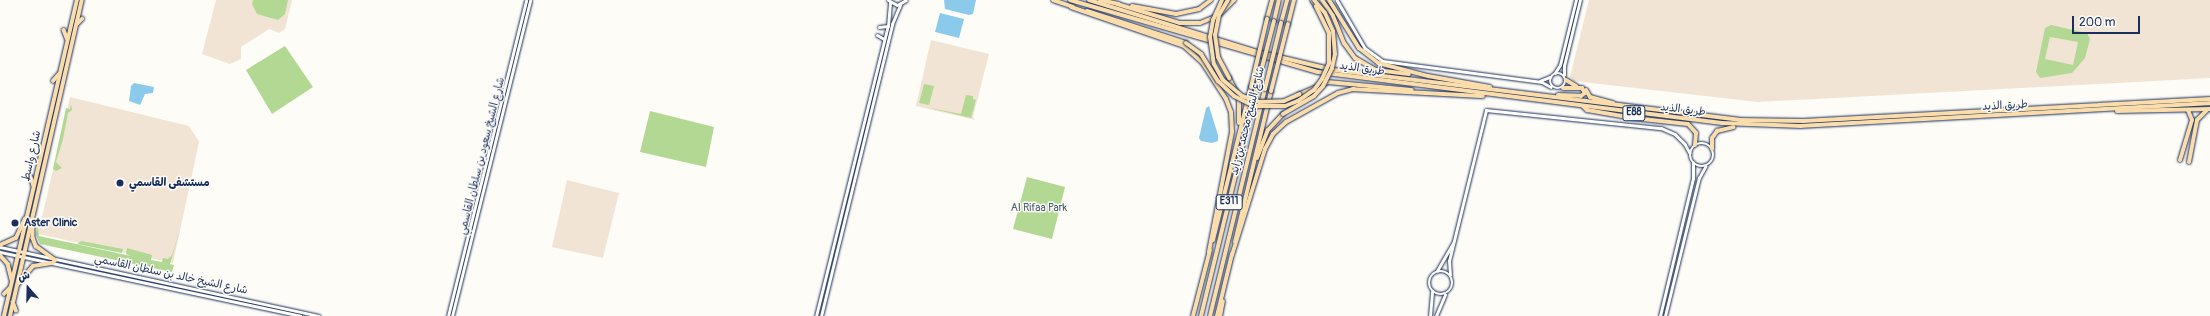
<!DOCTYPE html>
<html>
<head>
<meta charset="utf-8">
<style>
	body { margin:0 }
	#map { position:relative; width:2210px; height:316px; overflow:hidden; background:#fdfcf7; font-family:Pangolin,"Playpen Sans Arabic",sans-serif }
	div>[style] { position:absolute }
	.built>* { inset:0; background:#f1e4d5 }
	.green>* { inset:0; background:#b2d893 }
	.water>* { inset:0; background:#8ccaec }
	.roads { filter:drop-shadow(0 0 1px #1b2f5e) drop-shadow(0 0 1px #1b2f5e) }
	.tertiary>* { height:2.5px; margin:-1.25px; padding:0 1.25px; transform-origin:1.25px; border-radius:1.25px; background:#fdfcf7 }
	.tertiary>.ring { margin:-1.25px; padding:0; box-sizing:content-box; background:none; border:2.5px solid #fdfcf7; border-radius:50% }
	.secondary>* { height:3px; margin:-1.5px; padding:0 1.5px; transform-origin:1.5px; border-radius:1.5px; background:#fdfcf7 }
	.primary>* { height:3.5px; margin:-1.75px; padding:0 1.75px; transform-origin:1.75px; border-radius:1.75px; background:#faddab }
	.motorway>* { height:4px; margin:-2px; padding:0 2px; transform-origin:2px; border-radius:2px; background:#faddab }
	.bridges { filter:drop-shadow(0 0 1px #1b2f5e) drop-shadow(0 0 1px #1b2f5e) }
	.motorway-bridge>* { height:4px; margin:-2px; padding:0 2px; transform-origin:2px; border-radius:2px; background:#faddab }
	.dots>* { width:11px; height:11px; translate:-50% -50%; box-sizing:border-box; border:2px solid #fdfcf7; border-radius:50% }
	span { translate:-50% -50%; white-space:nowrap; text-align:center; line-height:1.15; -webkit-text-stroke:3px #fdfcf7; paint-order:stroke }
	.shield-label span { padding:1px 3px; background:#fdfcf7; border:1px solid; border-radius:3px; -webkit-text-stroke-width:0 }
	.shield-label { font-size:10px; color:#1b2f5e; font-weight:700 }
	.street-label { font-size:11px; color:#1b2f5e }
	.poi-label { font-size:11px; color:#1b2f5e; font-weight:700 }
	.left { translate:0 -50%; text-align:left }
	.park-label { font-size:11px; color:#41596b }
	.north { position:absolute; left:8px; top:268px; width:40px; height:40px; -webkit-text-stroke:3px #fdfcf7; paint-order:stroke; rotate:340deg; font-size:11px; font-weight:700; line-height:16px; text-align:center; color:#1b2f5e }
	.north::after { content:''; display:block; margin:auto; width:14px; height:18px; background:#1b2f5e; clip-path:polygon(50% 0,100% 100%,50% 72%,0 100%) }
	.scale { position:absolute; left:2072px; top:16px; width:68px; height:18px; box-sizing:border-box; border:2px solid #1b2f5e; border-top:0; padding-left:5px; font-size:12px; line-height:14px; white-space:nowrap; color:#1b2f5e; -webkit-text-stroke:3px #fdfcf7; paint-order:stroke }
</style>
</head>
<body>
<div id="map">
	<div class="built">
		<i style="clip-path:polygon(216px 0,292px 0,285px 29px,279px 33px,269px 29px,263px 33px,241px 47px,241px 59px,230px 64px,202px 54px)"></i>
		<i style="clip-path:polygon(1589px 0,2210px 0,2210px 78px,1758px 102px,1574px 81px,1570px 77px)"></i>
		<i style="clip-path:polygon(931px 40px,989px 54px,973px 117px,975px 120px,916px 106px)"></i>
		<i style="clip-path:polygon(70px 97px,189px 126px,199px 142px,173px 263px,38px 234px)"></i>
		<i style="clip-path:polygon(567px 180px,619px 193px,603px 258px,552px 247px)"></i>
	</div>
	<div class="green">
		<i style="clip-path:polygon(253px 0,288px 0,285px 14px,278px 20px,257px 14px,252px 4px)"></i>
		<i style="clip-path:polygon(evenodd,2051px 25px,2087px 33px,2090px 39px,2085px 58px,2072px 73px,2040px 78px,2036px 72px,2045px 28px,2051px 25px,2050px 37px,2078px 42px,2073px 65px,2045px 59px,2050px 37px)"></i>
		<i style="clip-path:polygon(285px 46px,313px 87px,272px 114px,246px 70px)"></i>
		<i style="clip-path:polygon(924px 84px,934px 86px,929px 105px,919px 103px)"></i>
		<i style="clip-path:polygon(966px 95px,973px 96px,973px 99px,976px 100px,971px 118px,925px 107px,961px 114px)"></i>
		<i style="clip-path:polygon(71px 104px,72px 110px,68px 113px,63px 139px,56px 162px,62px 168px,56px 171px,53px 169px,66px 108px,70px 109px)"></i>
		<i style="clip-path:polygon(650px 111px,714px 127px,706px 167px,640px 152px)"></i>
		<i style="clip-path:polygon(1027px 177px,1065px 187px,1052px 239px,1013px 229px)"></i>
		<i style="clip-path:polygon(38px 223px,39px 236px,131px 256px,126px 254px,127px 248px,152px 255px,151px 260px,162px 262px,163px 258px,168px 259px,172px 255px,180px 230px,170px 264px,174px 265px,172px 272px,40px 244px,36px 235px)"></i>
		<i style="clip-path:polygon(81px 241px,123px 249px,122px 253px,77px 244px)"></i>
	</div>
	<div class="water">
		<i style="clip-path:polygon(944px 0,976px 0,973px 14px,969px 15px,945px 9px)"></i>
		<i style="clip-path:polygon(940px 13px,964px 19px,959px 38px,935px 32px)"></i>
		<i style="clip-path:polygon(134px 83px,154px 87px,153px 93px,145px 94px,140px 105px,129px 101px,131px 86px)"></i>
		<i style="clip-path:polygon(1209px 106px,1218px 135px,1218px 141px,1212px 143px,1201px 141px,1199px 138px,1206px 108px)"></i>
	</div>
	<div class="roads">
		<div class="tertiary">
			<i style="left:1337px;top:0;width:56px;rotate:59.7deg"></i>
			<i style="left:1365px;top:48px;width:22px;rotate:36deg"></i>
			<i style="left:1383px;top:61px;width:160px;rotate:7.5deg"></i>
			<i style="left:1542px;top:82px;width:10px;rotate:29deg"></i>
			<i class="ring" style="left:1550px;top:73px;width:13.5px;height:13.5px"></i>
			<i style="left:1555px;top:73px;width:9px;rotate:-58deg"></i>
			<i style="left:1560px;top:65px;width:67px;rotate:-76.2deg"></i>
			<i style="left:1564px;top:75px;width:9px;rotate:-90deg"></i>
			<i style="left:1564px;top:66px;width:68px;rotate:-76.4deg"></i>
			<i style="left:1540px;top:81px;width:11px;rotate:-22deg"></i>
			<i class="ring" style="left:1690px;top:143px;width:21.5px;height:21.5px"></i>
			<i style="left:1437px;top:271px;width:32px;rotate:-60deg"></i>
			<i class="ring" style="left:1429px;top:271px;width:21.5px;height:21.5px"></i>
			<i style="left:1450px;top:275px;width:14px;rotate:-94deg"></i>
			<i style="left:1449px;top:261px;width:155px;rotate:-76.2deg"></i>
			<i style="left:1486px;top:110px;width:176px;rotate:5.9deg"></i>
			<i style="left:1661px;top:128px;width:15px;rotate:23deg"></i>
			<i style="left:1675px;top:134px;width:14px;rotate:45deg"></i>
			<i style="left:1685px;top:144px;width:10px;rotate:61deg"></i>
			<i style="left:1430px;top:316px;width:25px;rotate:-85deg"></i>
			<i style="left:1436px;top:316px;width:23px;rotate:-67deg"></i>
			<i style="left:1660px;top:316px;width:141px;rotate:-76.5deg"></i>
			<i style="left:1693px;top:179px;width:16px;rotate:-90deg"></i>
			<i style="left:1665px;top:316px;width:142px;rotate:-76.2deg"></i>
			<i style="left:1699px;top:178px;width:13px;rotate:-61deg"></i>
		</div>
		<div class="secondary">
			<i style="left:888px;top:0;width:10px;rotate:29deg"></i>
			<i style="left:897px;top:5px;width:10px;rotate:-29deg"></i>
			<i style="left:879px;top:27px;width:9px;rotate:-6deg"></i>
			<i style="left:877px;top:35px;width:8px;rotate:30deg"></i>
			<i style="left:0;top:247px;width:326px;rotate:12.2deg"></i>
			<i style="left:0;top:252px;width:307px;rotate:12deg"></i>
			<i style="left:448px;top:316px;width:325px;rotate:-76.1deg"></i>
			<i style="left:452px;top:316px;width:325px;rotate:-76.1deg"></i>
			<i style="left:816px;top:316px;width:299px;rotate:-76.1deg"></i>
			<i style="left:888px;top:26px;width:24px;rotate:-85deg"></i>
			<i style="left:821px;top:316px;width:301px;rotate:-76.3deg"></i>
			<i style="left:892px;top:24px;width:21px;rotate:-67deg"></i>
		</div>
		<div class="primary">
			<i style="left:77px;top:24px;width:7px;rotate:-45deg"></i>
			<i style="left:64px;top:30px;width:9px;rotate:69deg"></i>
			<i style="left:53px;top:81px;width:9px;rotate:-49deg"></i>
			<i style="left:31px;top:177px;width:9px;rotate:72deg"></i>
			<i style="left:33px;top:223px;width:15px;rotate:90deg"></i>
			<i style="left:33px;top:238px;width:9px;rotate:69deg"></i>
			<i style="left:36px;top:246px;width:24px;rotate:36deg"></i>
			<i style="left:0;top:245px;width:17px;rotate:-24deg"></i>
			<i style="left:16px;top:238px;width:21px;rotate:-65deg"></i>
			<i style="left:0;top:255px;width:12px;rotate:48deg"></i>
			<i style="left:8px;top:264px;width:16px;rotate:76deg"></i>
			<i style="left:18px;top:284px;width:23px;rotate:-50deg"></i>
			<i style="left:33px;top:266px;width:20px;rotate:-9deg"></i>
			<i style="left:4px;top:294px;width:8px;rotate:-45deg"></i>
			<i style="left:13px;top:302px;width:9px;rotate:69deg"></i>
			<i style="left:4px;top:316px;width:324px;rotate:-77deg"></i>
			<i style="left:10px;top:316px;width:324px;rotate:-77.2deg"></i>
		</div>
		<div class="motorway">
			<i style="left:1053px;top:0;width:21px;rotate:19deg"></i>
			<i style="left:1070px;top:0;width:258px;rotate:16.2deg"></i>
			<i style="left:1318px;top:72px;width:407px;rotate:7.2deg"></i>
			<i style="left:1722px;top:123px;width:79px;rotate:2.2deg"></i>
			<i style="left:1801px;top:126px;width:410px;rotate:-3.2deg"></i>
			<i style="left:1089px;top:0;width:177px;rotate:17.1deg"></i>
			<i style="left:1258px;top:52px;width:78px;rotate:13.3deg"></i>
			<i style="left:1334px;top:70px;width:408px;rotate:7deg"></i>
			<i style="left:1739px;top:120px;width:64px;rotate:0.9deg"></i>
			<i style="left:1803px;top:121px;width:408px;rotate:-3.1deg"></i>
			<i style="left:1100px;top:0;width:19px;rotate:12deg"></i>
			<i style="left:1312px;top:0;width:7px;rotate:56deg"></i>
			<i style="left:1322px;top:0;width:19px;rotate:55deg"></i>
			<i style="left:1333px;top:16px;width:29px;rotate:68deg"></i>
			<i style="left:1344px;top:43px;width:19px;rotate:54deg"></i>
			<i style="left:1355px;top:58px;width:24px;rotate:30deg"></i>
			<i style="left:1376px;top:70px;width:33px;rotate:7deg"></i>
			<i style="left:1329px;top:0;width:57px;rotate:58deg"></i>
			<i style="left:1359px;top:48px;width:24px;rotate:38deg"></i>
			<i style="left:1378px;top:63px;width:52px;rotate:14.6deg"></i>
			<i style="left:1428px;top:76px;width:63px;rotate:10.1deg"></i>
			<i style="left:1117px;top:4px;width:66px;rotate:16.8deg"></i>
			<i style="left:1180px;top:23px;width:20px"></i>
			<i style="left:1200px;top:23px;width:16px;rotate:-22deg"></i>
			<i style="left:1132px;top:6px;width:45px;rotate:10.3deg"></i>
			<i style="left:1176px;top:14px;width:24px;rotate:-12deg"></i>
			<i style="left:1199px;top:9px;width:15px;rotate:-37deg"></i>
			<i style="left:1071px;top:7px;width:120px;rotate:19deg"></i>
			<i style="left:1184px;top:46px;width:24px;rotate:42deg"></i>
			<i style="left:1202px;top:62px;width:44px;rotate:57deg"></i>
			<i style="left:1226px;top:99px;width:14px;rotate:69deg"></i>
			<i style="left:1231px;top:112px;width:20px;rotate:87deg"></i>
			<i style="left:1232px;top:132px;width:122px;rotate:100.9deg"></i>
			<i style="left:1087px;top:11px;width:104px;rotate:17.9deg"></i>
			<i style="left:1220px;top:14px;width:20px;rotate:-45deg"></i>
			<i style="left:1267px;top:19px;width:20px;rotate:-75deg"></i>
			<i style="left:1274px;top:21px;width:22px;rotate:-77deg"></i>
			<i style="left:1281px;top:23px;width:24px;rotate:-75deg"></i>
			<i style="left:1288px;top:24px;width:25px;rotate:-76deg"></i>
			<i style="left:1229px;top:78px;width:22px;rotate:63deg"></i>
			<i style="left:1239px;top:98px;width:25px;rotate:90deg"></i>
			<i style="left:1566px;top:80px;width:12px;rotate:31deg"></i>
			<i style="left:1586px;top:90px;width:8px;rotate:60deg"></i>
			<i style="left:1590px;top:97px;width:24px;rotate:15deg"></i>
			<i style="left:1300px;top:94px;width:30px;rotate:-23deg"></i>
			<i style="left:1328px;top:82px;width:84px;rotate:5.4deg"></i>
			<i style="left:1558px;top:95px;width:23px;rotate:2deg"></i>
			<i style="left:1581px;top:96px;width:5px;rotate:-37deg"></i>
			<i style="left:1585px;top:93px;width:6px;rotate:-121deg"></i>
			<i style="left:1582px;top:88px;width:19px;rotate:180deg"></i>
			<i style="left:1583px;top:106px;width:6px;rotate:45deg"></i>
			<i style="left:1587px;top:110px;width:47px;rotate:9.9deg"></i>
			<i style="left:1633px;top:118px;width:55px;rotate:6.2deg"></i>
			<i style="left:1688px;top:124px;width:12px;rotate:48deg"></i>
			<i style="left:1696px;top:133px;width:12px;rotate:95deg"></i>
			<i style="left:2117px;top:111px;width:93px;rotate:-1.2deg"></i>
			<i style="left:1712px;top:149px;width:11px;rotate:-90deg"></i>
			<i style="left:1712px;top:138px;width:9px;rotate:-54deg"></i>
			<i style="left:1717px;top:131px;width:17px;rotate:-13deg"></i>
			<i style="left:1257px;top:158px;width:30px;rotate:-69deg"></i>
			<i style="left:1268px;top:130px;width:22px;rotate:-47deg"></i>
			<i style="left:2180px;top:160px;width:42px;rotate:-73.3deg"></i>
			<i style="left:2192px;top:120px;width:11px;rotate:-112deg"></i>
			<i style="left:2189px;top:162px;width:43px;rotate:-79.2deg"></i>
			<i style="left:2197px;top:120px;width:14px;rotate:-45deg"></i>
			<i style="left:1213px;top:240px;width:158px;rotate:-76.1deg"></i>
			<i style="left:1235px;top:242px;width:155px;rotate:-76.6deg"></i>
			<i style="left:1232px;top:255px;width:111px;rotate:-72.7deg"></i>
			<i style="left:1265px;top:149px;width:17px;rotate:-62deg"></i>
			<i style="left:1273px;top:134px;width:18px;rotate:-43deg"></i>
			<i style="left:1286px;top:122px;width:60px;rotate:-29.1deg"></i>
			<i style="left:1338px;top:93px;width:16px;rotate:-15deg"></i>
			<i style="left:1353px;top:89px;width:130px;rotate:3.1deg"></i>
			<i style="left:1193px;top:316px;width:68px;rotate:-75.6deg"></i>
			<i style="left:1201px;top:316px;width:236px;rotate:-76.3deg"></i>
			<i style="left:1210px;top:316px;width:234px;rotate:-76.4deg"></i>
			<i style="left:1217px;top:316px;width:64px;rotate:-76.4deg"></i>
			<i style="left:1220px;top:316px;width:15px;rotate:-79deg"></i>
		</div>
	</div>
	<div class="bridges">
		<div class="motorway-bridge">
			<i style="left:1222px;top:0;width:22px;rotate:114deg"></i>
			<i style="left:1213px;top:20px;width:17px;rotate:100deg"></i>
			<i style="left:1210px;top:37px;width:27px;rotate:82deg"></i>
			<i style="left:1214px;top:64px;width:18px;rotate:61deg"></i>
			<i style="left:1223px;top:80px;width:25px;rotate:40deg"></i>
			<i style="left:1242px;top:96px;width:18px;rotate:19deg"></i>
			<i style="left:1259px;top:102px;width:25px;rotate:-2deg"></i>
			<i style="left:1284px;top:101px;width:17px;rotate:-24deg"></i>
			<i style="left:1228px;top:0;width:17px;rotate:121deg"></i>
			<i style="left:1219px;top:15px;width:20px;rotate:101deg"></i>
			<i style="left:1215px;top:35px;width:22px;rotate:82deg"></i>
			<i style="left:1218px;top:57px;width:24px;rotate:62deg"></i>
			<i style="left:1186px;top:43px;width:19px;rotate:36deg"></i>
			<i style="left:1201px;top:54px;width:32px;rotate:58deg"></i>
			<i style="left:1218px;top:81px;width:22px;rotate:43deg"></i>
			<i style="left:1234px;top:96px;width:22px;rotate:27deg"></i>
			<i style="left:1254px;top:106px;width:31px"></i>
			<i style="left:1285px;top:106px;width:14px;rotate:-21deg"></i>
			<i style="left:1298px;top:101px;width:19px;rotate:-35deg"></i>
			<i style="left:1314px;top:90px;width:14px;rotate:-54deg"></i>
			<i style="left:1322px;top:79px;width:17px;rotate:-66deg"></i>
			<i style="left:1329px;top:63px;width:30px;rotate:-90deg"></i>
			<i style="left:1329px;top:33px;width:30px;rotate:-116deg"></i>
			<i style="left:1251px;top:87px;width:70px;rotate:-76.8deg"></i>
			<i style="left:1257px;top:87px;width:68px;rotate:-75.6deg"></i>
			<i style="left:1265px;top:89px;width:68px;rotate:-76.4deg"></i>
			<i style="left:1271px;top:91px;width:69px;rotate:-75.8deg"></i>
			<i style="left:1283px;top:114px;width:36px;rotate:-30deg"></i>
			<i style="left:1314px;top:96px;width:13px;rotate:-48deg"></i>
			<i style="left:1323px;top:86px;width:20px;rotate:-63deg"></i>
			<i style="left:1332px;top:68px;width:14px;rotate:-78deg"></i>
			<i style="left:1335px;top:54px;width:23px;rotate:-95deg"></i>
			<i style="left:1333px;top:31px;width:20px;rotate:-114deg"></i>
			<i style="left:1325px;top:13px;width:17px;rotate:-130deg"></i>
		</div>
	</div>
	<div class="dots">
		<i style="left:120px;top:183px;background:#1b2f5e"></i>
		<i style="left:15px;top:223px;background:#1b2f5e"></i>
	</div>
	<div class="shield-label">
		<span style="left:1634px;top:113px">E88</span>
		<span style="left:1229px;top:202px">E311</span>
	</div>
	<div class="street-label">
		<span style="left:1362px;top:69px;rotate:8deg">طريق الذيد</span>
		<span style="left:2005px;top:106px;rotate:-3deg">طريق الذيد</span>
		<span style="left:1683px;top:110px;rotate:7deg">طريق الذيد</span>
		<span style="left:1248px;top:121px;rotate:-76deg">شارع الشيخ محمد بن زايد</span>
		<span style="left:32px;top:156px;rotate:-77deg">شارع واسط</span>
		<span style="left:482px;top:156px;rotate:-76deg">شارع الشيخ سعود بن سلطان القاسمي</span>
		<span style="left:171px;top:275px;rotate:12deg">شارع الشيخ خالد بن سلطان القاسمي</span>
	</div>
	<div class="poi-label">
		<span class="left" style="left:129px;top:183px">مستشفى القاسمي</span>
		<span class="left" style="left:24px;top:223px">Aster Clinic</span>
	</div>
	<div class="park-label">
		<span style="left:1039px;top:208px">Al Rifaa Park</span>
	</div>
	<div class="north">ش</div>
	<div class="scale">200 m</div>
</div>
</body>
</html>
